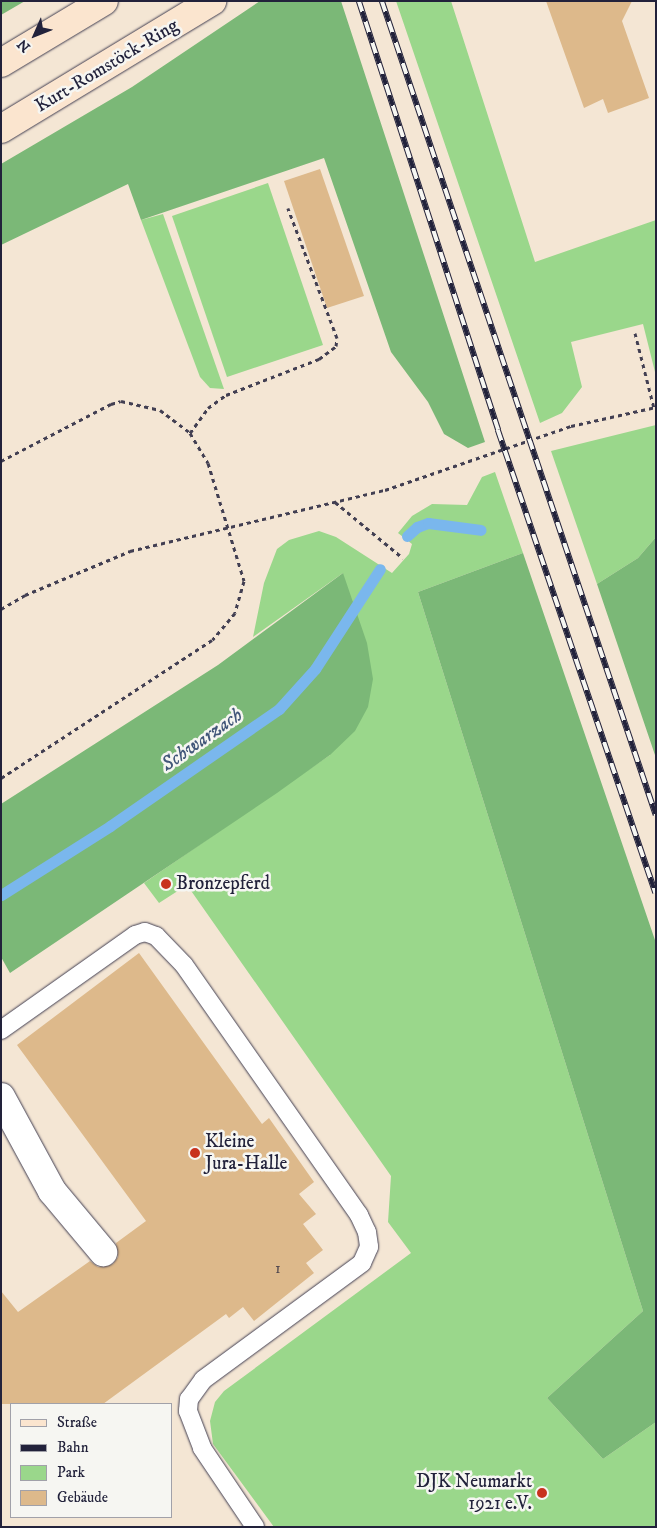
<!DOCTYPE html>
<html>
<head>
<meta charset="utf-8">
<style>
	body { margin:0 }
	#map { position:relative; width:657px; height:1528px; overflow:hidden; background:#f4e6d4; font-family:"IM FELL DW Pica",serif }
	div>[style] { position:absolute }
	.green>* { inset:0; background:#9ad78b }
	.forest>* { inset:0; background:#7bb877 }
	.stream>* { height:11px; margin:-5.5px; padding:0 5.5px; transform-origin:5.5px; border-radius:5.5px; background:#7ab7ed }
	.building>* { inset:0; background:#ddb98b }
	.path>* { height:3px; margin-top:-1.5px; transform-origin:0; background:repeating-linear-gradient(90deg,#423f52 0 4px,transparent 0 8px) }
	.roads { filter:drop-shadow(0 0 1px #423f52) drop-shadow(0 0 1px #423f52) }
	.lane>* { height:18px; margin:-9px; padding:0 9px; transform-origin:9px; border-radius:9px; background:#fff }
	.street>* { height:28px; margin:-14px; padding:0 14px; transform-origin:14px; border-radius:14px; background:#fff }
	.secondary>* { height:28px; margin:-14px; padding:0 14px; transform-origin:14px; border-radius:14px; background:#fbe5cf }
	.rail>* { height:5.5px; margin-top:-2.75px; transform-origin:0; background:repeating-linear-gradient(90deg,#f6f6f2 0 11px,#22223b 0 22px); box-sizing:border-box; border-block:1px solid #22223b }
	.dots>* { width:14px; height:14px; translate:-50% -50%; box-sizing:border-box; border:2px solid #f6f6f2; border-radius:50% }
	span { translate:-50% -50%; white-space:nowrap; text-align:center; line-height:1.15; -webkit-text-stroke:5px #f6f6f2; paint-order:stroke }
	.number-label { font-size:16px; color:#51484f }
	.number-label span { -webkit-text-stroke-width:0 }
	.street-label { font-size:19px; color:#22223b }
	.poi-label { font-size:19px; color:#22223b }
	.left { translate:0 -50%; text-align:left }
	.right { translate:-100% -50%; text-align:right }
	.water-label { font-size:20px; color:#415679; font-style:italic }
	.frame { position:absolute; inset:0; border:2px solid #22223b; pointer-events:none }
	.legend { position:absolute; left:10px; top:1403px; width:162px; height:115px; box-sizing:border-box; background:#f6f6f2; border:1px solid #a1a1a9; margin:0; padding:6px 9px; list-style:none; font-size:15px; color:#22223b }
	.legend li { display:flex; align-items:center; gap:10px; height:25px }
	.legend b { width:25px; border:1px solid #a1a1a9 }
	.north { position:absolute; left:10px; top:10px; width:50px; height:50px; -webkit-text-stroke:4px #f6f6f2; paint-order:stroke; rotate:226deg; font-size:14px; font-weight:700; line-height:20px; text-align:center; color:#22223b }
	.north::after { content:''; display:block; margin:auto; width:18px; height:22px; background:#22223b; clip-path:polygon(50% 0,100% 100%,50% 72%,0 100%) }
</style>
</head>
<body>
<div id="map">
	<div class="green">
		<i style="clip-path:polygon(396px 1px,451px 1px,535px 262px,656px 220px,656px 376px,643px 324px,571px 342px,582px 387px,562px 413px,540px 423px)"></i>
		<i style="clip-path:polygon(268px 183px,323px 345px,227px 377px,172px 216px)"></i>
		<i style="clip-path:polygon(163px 214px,224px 389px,210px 388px,200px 377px,141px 220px)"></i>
		<i style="clip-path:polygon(656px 425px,656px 537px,638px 558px,597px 584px,551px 451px)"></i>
		<i style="clip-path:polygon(495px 472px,523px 553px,418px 592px,643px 1311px,547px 1398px,603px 1459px,656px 1422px,656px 1527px,274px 1527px,213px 1444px,210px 1421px,215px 1402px,224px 1391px,411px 1253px,388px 1222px,391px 1176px,187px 885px,159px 903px,144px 883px,330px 755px,343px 573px,253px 637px,264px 583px,277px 549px,289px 540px,319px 531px,336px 537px,392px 573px,409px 554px,412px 544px,398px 533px,412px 516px,432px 504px,467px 505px,482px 477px)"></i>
	</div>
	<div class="forest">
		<i style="clip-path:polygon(1px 1px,25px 1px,1px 15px)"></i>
		<i style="clip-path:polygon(260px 1px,341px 1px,485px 442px,468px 448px,444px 434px,428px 402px,391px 352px,324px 158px,141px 220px,128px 184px,1px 245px,1px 164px,132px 87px)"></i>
		<i style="clip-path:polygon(656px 537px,656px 758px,597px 584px,638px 558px)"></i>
		<i style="clip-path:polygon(523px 553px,656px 943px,656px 1422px,603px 1459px,547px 1398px,643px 1311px,418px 592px)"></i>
		<i style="clip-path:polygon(343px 573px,367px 643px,373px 679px,368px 707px,355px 731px,330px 755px,277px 793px,10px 973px,1px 957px,1px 804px,218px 665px)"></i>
	</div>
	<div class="stream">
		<i style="left:407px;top:536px;width:13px;rotate:-42deg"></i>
		<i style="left:417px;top:527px;width:12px;rotate:-20deg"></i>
		<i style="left:428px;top:523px;width:53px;rotate:7.5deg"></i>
		<i style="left:1px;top:895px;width:129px;rotate:-32.3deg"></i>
		<i style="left:110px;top:826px;width:206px;rotate:-34.7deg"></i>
		<i style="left:279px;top:709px;width:54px;rotate:-48deg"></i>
		<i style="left:315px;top:669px;width:119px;rotate:-57deg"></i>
	</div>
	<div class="building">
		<i style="clip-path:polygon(546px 1px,632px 1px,622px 21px,649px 98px,608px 113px,603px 99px,584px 108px)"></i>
		<i style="clip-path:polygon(320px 169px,364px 296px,327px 308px,284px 181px)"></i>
		<i style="clip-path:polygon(139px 953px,262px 1124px,269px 1118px,314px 1182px,299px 1194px,316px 1214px,303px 1224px,323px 1250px,306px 1263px,314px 1273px,254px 1321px,243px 1307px,229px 1318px,226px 1314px,103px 1404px,1px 1404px,1px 1291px,18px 1312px,90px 1261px,98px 1267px,113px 1264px,118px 1257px,116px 1243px,146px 1221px,17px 1045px)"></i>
	</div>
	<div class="path">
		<i style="left:635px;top:333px;width:77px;rotate:75.8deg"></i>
		<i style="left:190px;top:433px;width:31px;rotate:-54deg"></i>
		<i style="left:208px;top:408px;width:22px;rotate:-36deg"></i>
		<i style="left:226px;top:395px;width:100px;rotate:-21.2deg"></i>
		<i style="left:319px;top:359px;width:21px;rotate:-37deg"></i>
		<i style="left:336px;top:346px;width:8px;rotate:-83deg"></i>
		<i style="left:337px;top:338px;width:139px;rotate:-110.7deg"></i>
		<i style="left:1px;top:461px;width:124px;rotate:-27.4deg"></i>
		<i style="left:111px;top:404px;width:10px;rotate:-17deg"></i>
		<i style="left:121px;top:401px;width:40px;rotate:13deg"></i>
		<i style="left:160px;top:410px;width:38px;rotate:37deg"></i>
		<i style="left:190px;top:433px;width:35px;rotate:59deg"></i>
		<i style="left:208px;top:463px;width:123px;rotate:73deg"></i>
		<i style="left:244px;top:581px;width:33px;rotate:106deg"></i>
		<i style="left:235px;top:613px;width:35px;rotate:130deg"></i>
		<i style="left:212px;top:640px;width:252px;rotate:146.8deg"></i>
		<i style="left:335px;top:502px;width:88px;rotate:39.5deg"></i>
		<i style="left:1px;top:609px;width:28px;rotate:-30deg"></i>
		<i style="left:25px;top:595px;width:114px;rotate:-22.7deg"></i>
		<i style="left:130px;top:551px;width:262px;rotate:-13.5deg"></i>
		<i style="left:385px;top:490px;width:197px;rotate:-19deg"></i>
		<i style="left:571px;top:426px;width:87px;rotate:-12.6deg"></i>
	</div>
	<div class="roads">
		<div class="lane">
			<i style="left:1px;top:1030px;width:164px;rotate:-35.3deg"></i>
			<i style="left:135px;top:935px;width:10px;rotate:-17deg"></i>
			<i style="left:145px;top:932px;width:12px;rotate:20deg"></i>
			<i style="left:156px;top:936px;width:40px;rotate:46deg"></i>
			<i style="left:184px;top:965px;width:305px;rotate:55deg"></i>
			<i style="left:359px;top:1215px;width:19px;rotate:65deg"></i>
			<i style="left:367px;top:1232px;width:15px;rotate:82deg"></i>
			<i style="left:369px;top:1247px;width:17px;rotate:114deg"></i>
			<i style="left:362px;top:1263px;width:197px;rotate:143.7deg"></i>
			<i style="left:203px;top:1380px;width:24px;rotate:126deg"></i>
			<i style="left:189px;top:1399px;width:12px;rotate:95deg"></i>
			<i style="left:188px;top:1411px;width:40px;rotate:69deg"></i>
			<i style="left:202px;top:1448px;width:95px;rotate:56.1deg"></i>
		</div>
		<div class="street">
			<i style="left:1px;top:1097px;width:107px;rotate:61.5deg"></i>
			<i style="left:52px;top:1191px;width:80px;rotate:50.1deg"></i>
		</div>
		<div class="secondary">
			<i style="left:1px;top:63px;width:120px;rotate:-31deg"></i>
			<i style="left:1px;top:129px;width:247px;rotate:-31.2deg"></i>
		</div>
	</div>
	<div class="rail">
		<i style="left:359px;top:1px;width:451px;rotate:72deg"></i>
		<i style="left:498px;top:430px;width:489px;rotate:71.2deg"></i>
		<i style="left:382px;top:1px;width:859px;rotate:71.4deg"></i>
	</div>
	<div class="dots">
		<i style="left:166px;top:884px;background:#c8321e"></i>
		<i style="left:195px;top:1153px;background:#c8321e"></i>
		<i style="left:542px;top:1493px;background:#c8321e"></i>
	</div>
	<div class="number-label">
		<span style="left:278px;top:1268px">1</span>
	</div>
	<div class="street-label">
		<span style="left:107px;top:66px;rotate:-31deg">Kurt-Romstöck-Ring</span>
	</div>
	<div class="poi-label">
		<span class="left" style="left:176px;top:884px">Bronzepferd</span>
		<span class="left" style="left:205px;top:1153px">Kleine<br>Jura-Halle</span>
		<span class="right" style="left:532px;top:1493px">DJK Neumarkt<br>1921 e.V.</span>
	</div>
	<div class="water-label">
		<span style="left:202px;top:740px;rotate:-35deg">Schwarzach</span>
	</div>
	<div class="frame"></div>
	<ul class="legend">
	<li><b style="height:6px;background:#fbe5cf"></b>Straße</li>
	<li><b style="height:6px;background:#22223b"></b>Bahn</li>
	<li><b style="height:14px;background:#9ad78b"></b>Park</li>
	<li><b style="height:14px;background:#ddb98b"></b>Gebäude</li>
	</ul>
	<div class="north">N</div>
</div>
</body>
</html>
